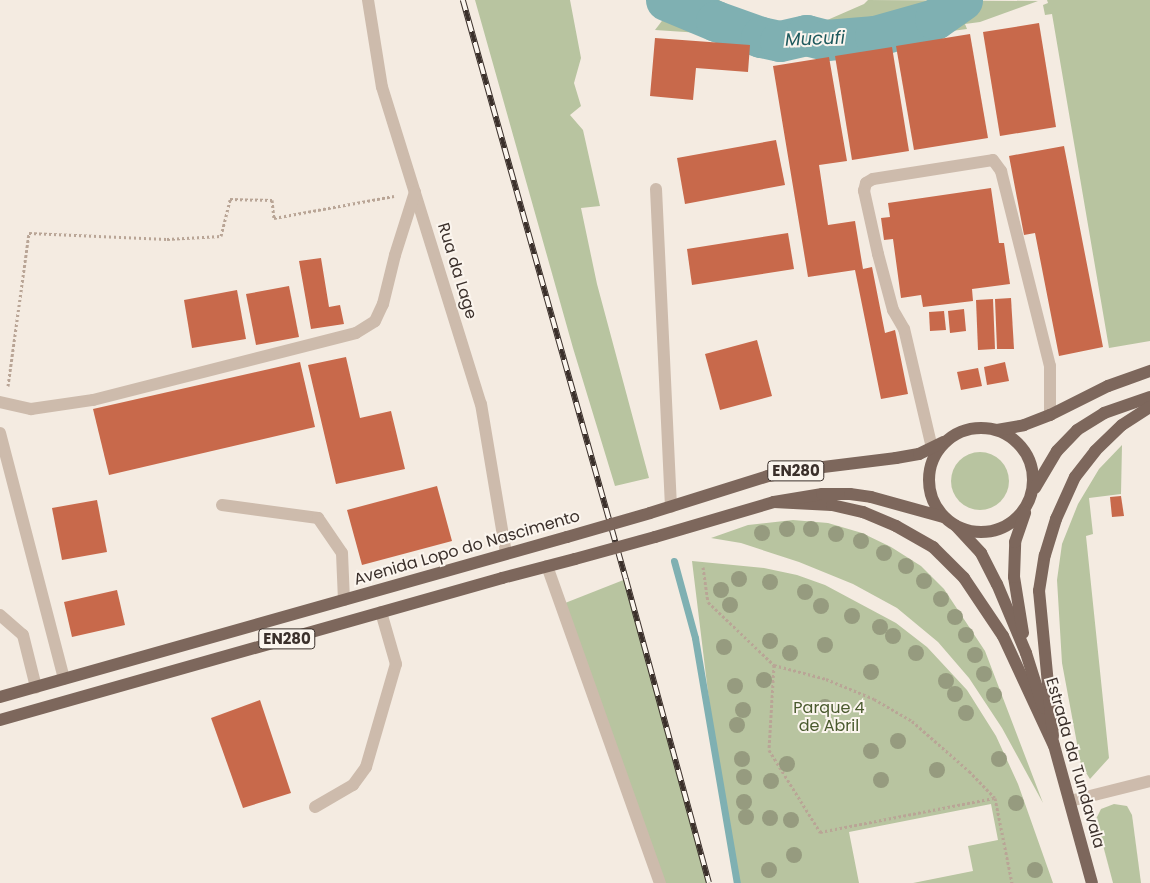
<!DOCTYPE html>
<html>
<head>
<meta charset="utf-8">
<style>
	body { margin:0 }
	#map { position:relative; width:1150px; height:883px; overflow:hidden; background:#f4ebe1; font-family:Poppins,sans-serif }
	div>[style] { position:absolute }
	.green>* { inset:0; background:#b8c4a0 }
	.round { border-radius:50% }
	.stream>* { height:7px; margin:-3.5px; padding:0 3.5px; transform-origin:3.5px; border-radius:3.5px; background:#7fb0b2 }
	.river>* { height:41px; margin:-20.5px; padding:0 20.5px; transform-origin:20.5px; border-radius:20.5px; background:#7fb0b2 }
	.building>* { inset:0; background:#c8694b }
	.path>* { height:3px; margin-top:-1.5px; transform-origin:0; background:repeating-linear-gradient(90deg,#b9a596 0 2.5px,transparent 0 5px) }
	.minor>* { height:12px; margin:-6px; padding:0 6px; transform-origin:6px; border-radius:6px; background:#cdbbac }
	.major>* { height:12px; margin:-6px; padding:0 6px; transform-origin:6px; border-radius:6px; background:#7d675c }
	.major>.ring { margin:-6px; padding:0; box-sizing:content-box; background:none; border:12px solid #7d675c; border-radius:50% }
	.rail>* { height:5.5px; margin-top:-2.75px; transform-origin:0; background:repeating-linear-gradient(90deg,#fbf5ee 0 11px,#3b302b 0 22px); box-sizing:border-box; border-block:1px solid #3b302b }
	.major-bridge>* { height:12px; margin:-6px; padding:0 6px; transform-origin:6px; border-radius:6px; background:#7d675c }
	.trees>* { width:16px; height:16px; margin:-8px; border-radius:50%; background:#969b7f }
	span { translate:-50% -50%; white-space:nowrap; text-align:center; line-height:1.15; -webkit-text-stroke:4px #fbf5ee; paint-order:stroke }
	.shield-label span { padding:1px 4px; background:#fbf5ee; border:1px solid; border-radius:4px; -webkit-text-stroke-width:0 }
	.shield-label { font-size:15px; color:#3b302b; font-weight:700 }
	.street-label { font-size:16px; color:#3b302b }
	.park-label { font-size:16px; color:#4a5a2e }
	.water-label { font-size:18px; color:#1f5a5e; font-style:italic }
</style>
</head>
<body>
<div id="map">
	<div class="green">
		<i style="clip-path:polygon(475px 0,570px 0,581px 58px,574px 83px,581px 106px,570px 115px,583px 130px,600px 206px,581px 208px,597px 284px,649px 478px,615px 486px,573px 348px)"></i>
		<i style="clip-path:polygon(657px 0,719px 0,739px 14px,771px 26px,809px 28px,864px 4px,868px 0,1038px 1px,980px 22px,965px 24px,967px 29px,769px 55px,761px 37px,655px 30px,671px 9px)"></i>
		<i style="clip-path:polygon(1047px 0,1150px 0,1150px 341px,1109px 348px,1052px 14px,1045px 15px,1043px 5px,1048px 3px)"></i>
		<i style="clip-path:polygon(1122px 445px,1121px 494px,1089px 498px,1093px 534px,1086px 536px,1109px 758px,1090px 779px,1081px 765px,1062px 663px,1057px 580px,1062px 544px,1078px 504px,1099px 469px)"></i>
		<i class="round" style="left:951px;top:452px;width:58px;height:58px"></i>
		<i style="clip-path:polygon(793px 520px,828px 523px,862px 533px,891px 547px,921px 566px,944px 589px,985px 651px,1043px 803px,1002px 728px,969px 678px,938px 642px,897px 608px,853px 584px,799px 562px,741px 543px,711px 538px,748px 525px)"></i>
		<i style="clip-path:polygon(692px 561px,764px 568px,797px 575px,825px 585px,896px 623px,927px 647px,967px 690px,996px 736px,1018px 784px,1053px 883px,913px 883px,973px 871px,968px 846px,998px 840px,991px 804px,849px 832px,859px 883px,737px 883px,718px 774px)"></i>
		<i style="clip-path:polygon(626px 579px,710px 883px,660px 883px,560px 605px)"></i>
		<i style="clip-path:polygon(1114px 804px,1127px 806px,1132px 815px,1141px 883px,1113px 883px,1096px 819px,1101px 809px)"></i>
	</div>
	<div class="stream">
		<i style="left:674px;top:561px;width:80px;rotate:74.7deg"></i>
		<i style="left:695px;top:638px;width:249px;rotate:80.3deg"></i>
	</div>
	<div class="river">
		<i style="left:666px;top:0;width:54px;rotate:22.8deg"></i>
		<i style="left:716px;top:21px;width:48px;rotate:19.6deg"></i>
		<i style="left:761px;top:37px;width:19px;rotate:12deg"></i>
		<i style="left:780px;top:41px;width:27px;rotate:-13deg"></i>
		<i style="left:806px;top:35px;width:21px;rotate:14deg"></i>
		<i style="left:826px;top:40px;width:49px;rotate:-4.7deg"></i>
		<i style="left:875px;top:36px;width:62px;rotate:-15.8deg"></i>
		<i style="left:935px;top:19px;width:33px;rotate:-35deg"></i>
	</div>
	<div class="building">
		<i style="clip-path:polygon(1039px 23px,1056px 127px,1000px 136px,983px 32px)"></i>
		<i style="clip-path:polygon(970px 34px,988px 138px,914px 150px,896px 46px)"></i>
		<i style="clip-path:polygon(655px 38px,750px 45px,748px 72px,696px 68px,693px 100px,650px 96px)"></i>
		<i style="clip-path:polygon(892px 47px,909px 151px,852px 160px,835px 56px)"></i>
		<i style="clip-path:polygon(829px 57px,847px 161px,819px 165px,828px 225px,855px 221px,863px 269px,872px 267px,885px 333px,895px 330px,908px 394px,881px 399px,855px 270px,808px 277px,773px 66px)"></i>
		<i style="clip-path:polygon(776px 140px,785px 185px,685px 204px,677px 158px)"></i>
		<i style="clip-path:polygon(1064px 146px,1103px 347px,1059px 356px,1035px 233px,1024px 235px,1009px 156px)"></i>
		<i style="clip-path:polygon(991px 188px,999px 243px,1004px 243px,1010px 284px,972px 289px,973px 301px,923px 307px,921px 295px,901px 298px,893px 239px,884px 240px,881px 218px,890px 217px,888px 203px)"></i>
		<i style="clip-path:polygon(788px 233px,794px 269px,692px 285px,687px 249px)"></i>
		<i style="clip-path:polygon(321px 258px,329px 307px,340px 305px,344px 324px,311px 329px,299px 261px)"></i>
		<i style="clip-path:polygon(289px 286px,299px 337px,256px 345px,246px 294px)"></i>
		<i style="clip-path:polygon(237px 290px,246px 339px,192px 348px,184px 300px)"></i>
		<i style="clip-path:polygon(1011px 298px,1014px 349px,997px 349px,995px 299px)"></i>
		<i style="clip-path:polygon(993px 299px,995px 349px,978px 350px,976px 300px)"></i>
		<i style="clip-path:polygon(964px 309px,966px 331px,950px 333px,948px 311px)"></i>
		<i style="clip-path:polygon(944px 311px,946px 330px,930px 331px,929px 312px)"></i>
		<i style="clip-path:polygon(757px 340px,772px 396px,720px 410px,705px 354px)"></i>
		<i style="clip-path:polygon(346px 357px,360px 418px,391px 411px,405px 469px,336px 484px,308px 365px)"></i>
		<i style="clip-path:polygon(300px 362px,315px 427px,109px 475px,93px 409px)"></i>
		<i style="clip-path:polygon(1005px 362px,1009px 381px,987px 385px,984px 367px)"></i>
		<i style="clip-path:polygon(978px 368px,982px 386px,961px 390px,957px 372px)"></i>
		<i style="clip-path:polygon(437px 486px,452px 541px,362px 565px,347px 510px)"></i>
		<i style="clip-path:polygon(1121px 496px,1124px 516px,1112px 517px,1110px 497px)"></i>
		<i style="clip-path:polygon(97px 500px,107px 552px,62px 560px,52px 508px)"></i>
		<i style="clip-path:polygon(117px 590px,125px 625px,72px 637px,64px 602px)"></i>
		<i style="clip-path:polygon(260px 700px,291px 793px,243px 808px,211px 718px)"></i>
	</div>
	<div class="path">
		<i style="left:8px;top:386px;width:154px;rotate:-82.2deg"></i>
		<i style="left:29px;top:233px;width:138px;rotate:2.5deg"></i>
		<i style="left:167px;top:239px;width:54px;rotate:-3.2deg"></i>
		<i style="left:221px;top:236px;width:38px;rotate:-76deg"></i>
		<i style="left:230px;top:199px;width:42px;rotate:1.4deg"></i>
		<i style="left:272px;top:200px;width:18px;rotate:84deg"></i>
		<i style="left:274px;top:218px;width:122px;rotate:-10.4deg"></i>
		<i style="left:703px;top:567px;width:35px;rotate:82deg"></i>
		<i style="left:708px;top:602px;width:91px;rotate:43.7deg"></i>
		<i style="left:774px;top:665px;width:54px;rotate:15.1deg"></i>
		<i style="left:826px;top:679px;width:52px;rotate:22.6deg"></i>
		<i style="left:874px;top:699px;width:44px;rotate:30.1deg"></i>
		<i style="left:912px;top:721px;width:76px;rotate:41.3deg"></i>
		<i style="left:969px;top:771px;width:37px;rotate:46deg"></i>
		<i style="left:995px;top:798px;width:87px;rotate:78.7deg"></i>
		<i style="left:774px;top:665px;width:85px;rotate:93.4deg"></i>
		<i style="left:769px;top:750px;width:97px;rotate:58.1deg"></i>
		<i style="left:820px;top:832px;width:177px;rotate:-11.1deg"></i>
	</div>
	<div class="minor">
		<i style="left:368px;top:0;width:88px;rotate:80.9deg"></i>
		<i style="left:382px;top:87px;width:332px;rotate:72.7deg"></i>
		<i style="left:481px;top:404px;width:151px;rotate:80.5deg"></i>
		<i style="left:656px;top:189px;width:318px;rotate:87.3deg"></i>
		<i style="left:0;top:402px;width:32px;rotate:13deg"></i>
		<i style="left:31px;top:409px;width:63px;rotate:-8.3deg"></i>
		<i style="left:93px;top:400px;width:271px;rotate:-14.3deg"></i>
		<i style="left:356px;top:333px;width:22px;rotate:-32deg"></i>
		<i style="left:375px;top:321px;width:19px;rotate:-65deg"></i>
		<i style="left:383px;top:304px;width:50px;rotate:-76.2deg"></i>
		<i style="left:395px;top:255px;width:66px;rotate:-72.4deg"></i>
		<i style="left:0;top:433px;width:254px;rotate:75.4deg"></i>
		<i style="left:932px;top:448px;width:122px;rotate:-103.2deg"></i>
		<i style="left:904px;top:329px;width:22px;rotate:-120deg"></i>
		<i style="left:893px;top:310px;width:58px;rotate:-105deg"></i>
		<i style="left:878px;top:254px;width:65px;rotate:-102.5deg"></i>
		<i style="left:864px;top:191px;width:8px;rotate:-76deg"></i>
		<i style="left:866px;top:183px;width:8px;rotate:-30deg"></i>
		<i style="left:873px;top:179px;width:121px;rotate:-9deg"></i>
		<i style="left:993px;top:160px;width:14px;rotate:54deg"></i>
		<i style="left:1001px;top:171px;width:201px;rotate:75.9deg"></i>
		<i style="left:1050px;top:366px;width:49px;rotate:90deg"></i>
		<i style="left:222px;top:505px;width:97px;rotate:7.7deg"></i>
		<i style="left:318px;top:518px;width:42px;rotate:55.6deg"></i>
		<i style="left:342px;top:553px;width:47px;rotate:87.6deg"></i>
		<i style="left:547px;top:566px;width:337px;rotate:70.4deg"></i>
		<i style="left:0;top:615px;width:30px;rotate:41deg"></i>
		<i style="left:23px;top:635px;width:54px;rotate:76deg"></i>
		<i style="left:1070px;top:801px;width:82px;rotate:-14deg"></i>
		<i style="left:315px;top:807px;width:44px;rotate:-30.1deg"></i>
		<i style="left:353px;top:785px;width:22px;rotate:-54deg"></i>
		<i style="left:366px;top:767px;width:107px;rotate:-73.8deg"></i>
		<i style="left:396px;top:664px;width:54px;rotate:-106.1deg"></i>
	</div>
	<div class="major">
		<i class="ring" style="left:929px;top:428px;width:92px;height:92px"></i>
		<i style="left:997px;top:430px;width:27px;rotate:-10deg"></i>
		<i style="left:1024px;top:425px;width:28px;rotate:-21deg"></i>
		<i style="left:1050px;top:415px;width:65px;rotate:-26.6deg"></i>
		<i style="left:1108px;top:386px;width:45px;rotate:-19.7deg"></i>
		<i style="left:1035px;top:488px;width:43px;rotate:-59.3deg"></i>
		<i style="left:1057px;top:451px;width:29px;rotate:-46deg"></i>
		<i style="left:1077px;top:430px;width:32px;rotate:-32deg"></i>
		<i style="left:1104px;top:413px;width:49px;rotate:-19.2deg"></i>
		<i style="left:774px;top:502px;width:58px;rotate:3deg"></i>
		<i style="left:832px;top:505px;width:32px;rotate:13deg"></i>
		<i style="left:863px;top:512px;width:36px;rotate:23deg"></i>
		<i style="left:896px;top:526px;width:43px;rotate:29.6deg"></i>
		<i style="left:933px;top:547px;width:44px;rotate:45deg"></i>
		<i style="left:964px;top:578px;width:70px;rotate:56.1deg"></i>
		<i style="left:1003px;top:636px;width:121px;rotate:65.1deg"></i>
		<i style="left:650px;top:513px;width:124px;rotate:-17.4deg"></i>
		<i style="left:768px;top:476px;width:40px;rotate:-10deg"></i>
		<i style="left:807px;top:469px;width:90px;rotate:-7deg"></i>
		<i style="left:896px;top:458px;width:23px;rotate:-10deg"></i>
		<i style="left:919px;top:454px;width:28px;rotate:-26deg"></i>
		<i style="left:956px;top:526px;width:37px;rotate:47deg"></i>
		<i style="left:981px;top:553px;width:35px;rotate:63deg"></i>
		<i style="left:997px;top:584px;width:75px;rotate:67.2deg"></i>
		<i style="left:1026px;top:653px;width:57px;rotate:72.5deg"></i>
		<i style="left:655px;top:537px;width:124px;rotate:-16.4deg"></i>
		<i style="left:774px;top:502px;width:49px;rotate:-9.5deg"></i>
		<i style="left:822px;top:494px;width:28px"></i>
		<i style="left:850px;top:494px;width:21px;rotate:8deg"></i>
		<i style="left:871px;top:497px;width:75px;rotate:15.5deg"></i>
		<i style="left:1023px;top:633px;width:57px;rotate:-99.1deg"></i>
		<i style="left:1014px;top:577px;width:35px;rotate:-88deg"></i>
		<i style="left:1015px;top:542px;width:31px;rotate:-71deg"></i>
		<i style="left:0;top:697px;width:589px;rotate:-15.76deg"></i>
		<i style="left:0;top:720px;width:522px;rotate:-15.79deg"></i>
		<i style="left:502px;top:578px;width:75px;rotate:-14.6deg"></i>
		<i style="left:1053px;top:736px;width:146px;rotate:-95.5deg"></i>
		<i style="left:1039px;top:591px;width:36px;rotate:-81deg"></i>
		<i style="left:1045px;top:555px;width:38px;rotate:-73deg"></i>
		<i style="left:1056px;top:519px;width:46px;rotate:-65.7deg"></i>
		<i style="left:1075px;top:477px;width:33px;rotate:-52deg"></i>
		<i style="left:1095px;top:451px;width:37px;rotate:-44deg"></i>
		<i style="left:1122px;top:425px;width:33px;rotate:-33deg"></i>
		<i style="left:1052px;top:738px;width:150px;rotate:74.6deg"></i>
	</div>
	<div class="rail">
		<i style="left:463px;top:0;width:602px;rotate:74.28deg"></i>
		<i style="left:626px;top:579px;width:315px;rotate:74.7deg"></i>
	</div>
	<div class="major-bridge">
		<i style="left:567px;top:537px;width:86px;rotate:-16.1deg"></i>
		<i style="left:575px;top:559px;width:83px;rotate:-15.4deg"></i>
	</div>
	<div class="trees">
		<i style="left:787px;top:529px"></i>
		<i style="left:811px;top:529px"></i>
		<i style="left:762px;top:533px"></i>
		<i style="left:836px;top:534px"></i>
		<i style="left:861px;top:541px"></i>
		<i style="left:884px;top:553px"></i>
		<i style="left:906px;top:566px"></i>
		<i style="left:739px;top:579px"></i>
		<i style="left:924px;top:581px"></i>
		<i style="left:770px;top:582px"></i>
		<i style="left:721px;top:590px"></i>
		<i style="left:805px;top:592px"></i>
		<i style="left:941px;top:599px"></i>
		<i style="left:730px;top:605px"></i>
		<i style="left:821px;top:606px"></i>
		<i style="left:852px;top:616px"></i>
		<i style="left:955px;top:617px"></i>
		<i style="left:880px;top:627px"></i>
		<i style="left:966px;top:635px"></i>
		<i style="left:893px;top:636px"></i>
		<i style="left:770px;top:641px"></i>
		<i style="left:825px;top:645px"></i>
		<i style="left:724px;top:647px"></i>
		<i style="left:790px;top:653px"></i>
		<i style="left:916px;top:653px"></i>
		<i style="left:975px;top:655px"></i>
		<i style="left:871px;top:672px"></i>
		<i style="left:984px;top:674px"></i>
		<i style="left:764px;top:680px"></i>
		<i style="left:946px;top:681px"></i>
		<i style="left:735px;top:686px"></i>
		<i style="left:955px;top:694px"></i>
		<i style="left:994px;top:695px"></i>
		<i style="left:825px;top:707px"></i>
		<i style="left:743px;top:710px"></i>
		<i style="left:966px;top:713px"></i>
		<i style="left:737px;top:725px"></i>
		<i style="left:898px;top:741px"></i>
		<i style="left:871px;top:751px"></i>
		<i style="left:742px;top:759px"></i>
		<i style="left:999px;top:759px"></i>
		<i style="left:787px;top:764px"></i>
		<i style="left:937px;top:770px"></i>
		<i style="left:744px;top:777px"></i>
		<i style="left:881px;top:780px"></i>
		<i style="left:771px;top:781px"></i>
		<i style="left:744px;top:802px"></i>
		<i style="left:1016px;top:803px"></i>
		<i style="left:746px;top:817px"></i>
		<i style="left:770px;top:818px"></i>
		<i style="left:791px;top:820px"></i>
		<i style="left:794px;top:855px"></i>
		<i style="left:769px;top:870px"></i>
		<i style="left:1035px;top:870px"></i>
	</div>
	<div class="shield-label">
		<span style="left:796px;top:471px">EN280</span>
		<span style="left:287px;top:639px">EN280</span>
	</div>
	<div class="street-label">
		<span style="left:457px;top:271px;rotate:73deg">Rua da Lage</span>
		<span style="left:467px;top:548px;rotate:-16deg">Avenida Lopo do Nascimento</span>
		<span style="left:1075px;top:763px;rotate:74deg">Estrada da Tundavala</span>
	</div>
	<div class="park-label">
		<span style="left:829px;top:717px">Parque 4<br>de Abril</span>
	</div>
	<div class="water-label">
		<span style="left:815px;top:39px;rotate:-2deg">Mucufi</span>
	</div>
</div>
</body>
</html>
